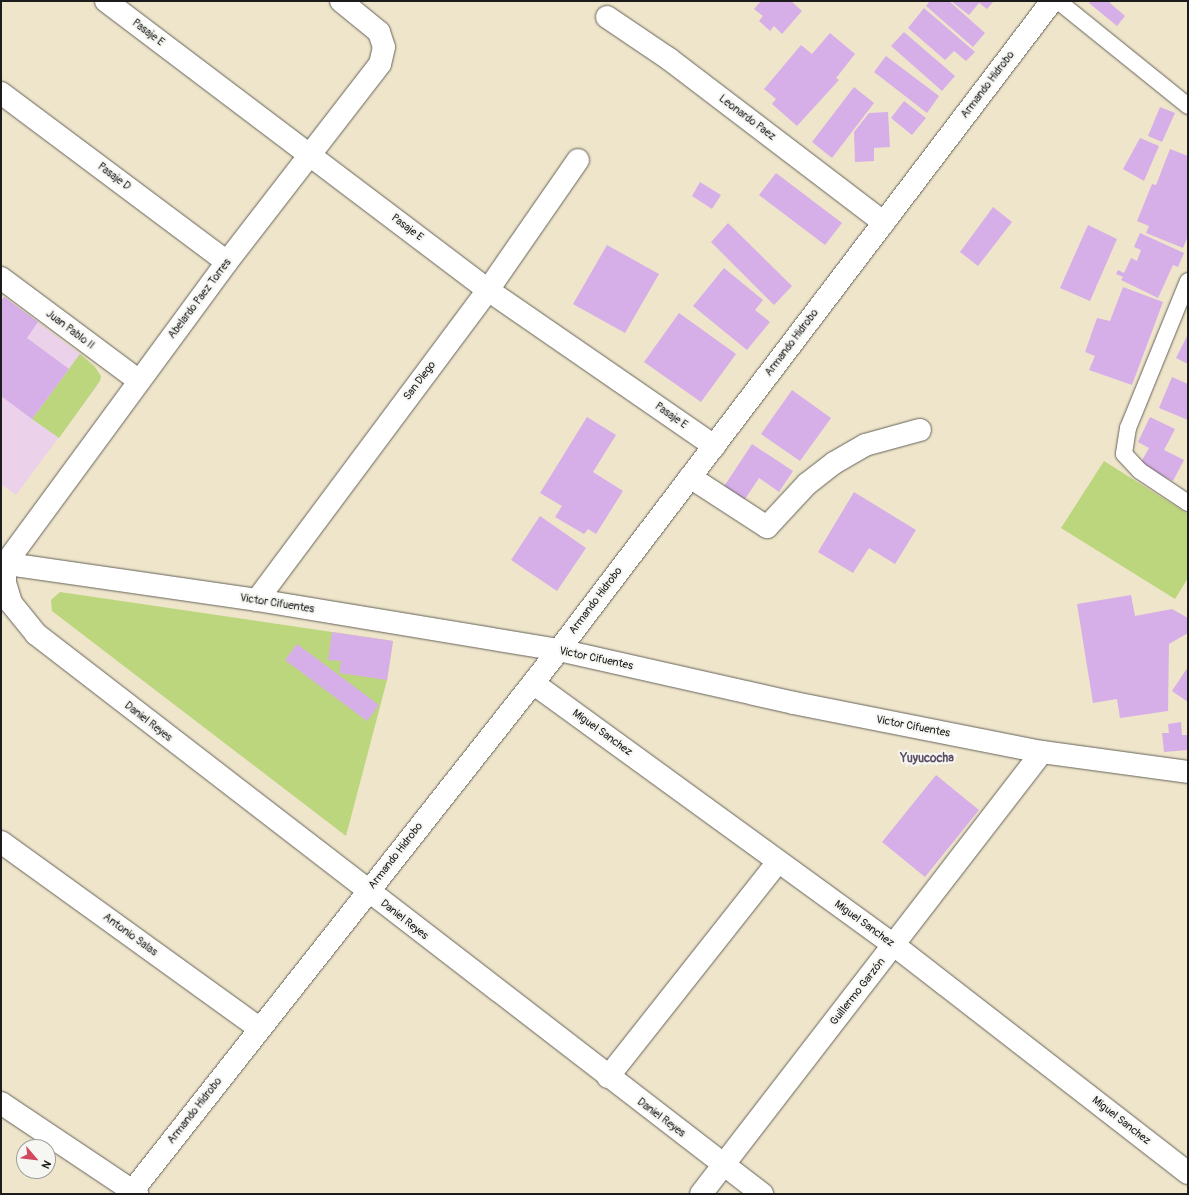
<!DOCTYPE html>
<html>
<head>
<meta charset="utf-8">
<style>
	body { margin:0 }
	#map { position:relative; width:1189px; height:1195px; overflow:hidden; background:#eee5cb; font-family:Pangolin,sans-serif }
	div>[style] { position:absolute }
	.built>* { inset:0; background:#ecd1ea }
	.green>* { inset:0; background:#bbd67c }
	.building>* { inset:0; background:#d7afe8 }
	.roads { filter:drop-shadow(0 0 1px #666259) drop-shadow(0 0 1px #666259) }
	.service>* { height:16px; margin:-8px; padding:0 8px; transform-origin:8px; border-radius:8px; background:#fff }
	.minor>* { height:22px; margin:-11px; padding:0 11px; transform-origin:11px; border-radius:11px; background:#fff }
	span { translate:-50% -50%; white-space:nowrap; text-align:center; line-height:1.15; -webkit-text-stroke:4px #f6f6f2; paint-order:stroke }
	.street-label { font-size:11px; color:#1c1c1c }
	.neighbourhood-label { font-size:12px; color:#5d4f63; font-weight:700 }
	.frame { position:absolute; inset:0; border:2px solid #1c1c1c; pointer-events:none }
	.north { position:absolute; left:16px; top:1139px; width:40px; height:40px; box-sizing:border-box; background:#f6f6f2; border:1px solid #9f9f9c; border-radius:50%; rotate:118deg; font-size:11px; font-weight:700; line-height:16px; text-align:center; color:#1c1c1c }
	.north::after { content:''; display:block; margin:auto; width:14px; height:18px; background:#d1495b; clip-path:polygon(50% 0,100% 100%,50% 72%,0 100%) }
</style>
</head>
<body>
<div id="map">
	<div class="built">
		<i style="clip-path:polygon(4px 297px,80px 354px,95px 367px,101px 376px,97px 386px,16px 495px,1px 484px,1px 301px)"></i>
	</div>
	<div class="green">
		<i style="clip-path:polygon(80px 354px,95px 367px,101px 376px,100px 381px,59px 438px,32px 419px)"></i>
		<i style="clip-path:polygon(1104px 461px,1188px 514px,1188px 578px,1175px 599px,1061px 528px)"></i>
		<i style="clip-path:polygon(60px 592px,393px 641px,387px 680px,346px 836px,52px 611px,51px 600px)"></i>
	</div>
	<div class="building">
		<i style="clip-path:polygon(761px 1px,791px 1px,802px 11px,782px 34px,774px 26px,770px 31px,759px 21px,763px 16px,754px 9px)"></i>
		<i style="clip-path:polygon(930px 1px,949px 1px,985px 33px,973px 47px,926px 6px)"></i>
		<i style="clip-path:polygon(951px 1px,994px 1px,987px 9px,979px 3px,969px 15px)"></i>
		<i style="clip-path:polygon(1091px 1px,1111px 1px,1110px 3px,1125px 16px,1117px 26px,1089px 3px)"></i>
		<i style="clip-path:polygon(924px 8px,975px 52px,966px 61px,954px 51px,945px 60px,908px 28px)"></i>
		<i style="clip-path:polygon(904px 32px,955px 76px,942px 91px,891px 46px)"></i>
		<i style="clip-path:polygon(830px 33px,855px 54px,836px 78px,839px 80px,797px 126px,772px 104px,776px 99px,764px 89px,801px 45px,812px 54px)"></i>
		<i style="clip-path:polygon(886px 56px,939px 96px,927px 113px,874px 72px)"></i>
		<i style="clip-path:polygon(854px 87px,874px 103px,832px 158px,812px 142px)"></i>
		<i style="clip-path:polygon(904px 101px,926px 118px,912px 135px,891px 118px)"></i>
		<i style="clip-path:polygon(1160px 107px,1175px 113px,1162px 142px,1148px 136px)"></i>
		<i style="clip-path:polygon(888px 112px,890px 147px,874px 148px,874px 161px,855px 162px,854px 132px,869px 113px)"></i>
		<i style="clip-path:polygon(1140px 138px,1159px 146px,1144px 181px,1123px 169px)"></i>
		<i style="clip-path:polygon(1170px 149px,1188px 156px,1188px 236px,1183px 248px,1146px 233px,1149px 226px,1137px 221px,1152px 184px,1156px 185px)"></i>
		<i style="clip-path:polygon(776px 173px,842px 223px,825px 245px,759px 195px)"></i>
		<i style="clip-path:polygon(700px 182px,721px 195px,712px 209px,692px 196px)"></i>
		<i style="clip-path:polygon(993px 207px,1012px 222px,978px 266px,960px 252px)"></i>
		<i style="clip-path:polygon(728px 223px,792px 286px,774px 305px,711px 242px)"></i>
		<i style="clip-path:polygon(1088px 225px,1117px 239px,1090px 301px,1060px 288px)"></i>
		<i style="clip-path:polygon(1140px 233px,1184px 253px,1178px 267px,1173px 265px,1158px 298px,1121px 280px,1123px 277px,1116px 274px,1118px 270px,1124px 273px,1131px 258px,1137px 261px,1141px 250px,1134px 247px)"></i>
		<i style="clip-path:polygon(607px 245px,659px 274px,625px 333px,573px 304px)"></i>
		<i style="clip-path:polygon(724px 268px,763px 300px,755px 310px,770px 322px,747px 350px,693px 306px)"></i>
		<i style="clip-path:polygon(1123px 287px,1163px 302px,1132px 385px,1089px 370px,1095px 356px,1085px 352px,1097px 318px,1110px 321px)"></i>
		<i style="clip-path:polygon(4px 297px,38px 322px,27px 338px,69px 369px,32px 419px,1px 396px,1px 301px)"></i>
		<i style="clip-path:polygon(679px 313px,736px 354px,701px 402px,644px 362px)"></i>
		<i style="clip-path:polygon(1188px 334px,1188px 364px,1176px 358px)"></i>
		<i style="clip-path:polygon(1172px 377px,1188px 384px,1188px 420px,1159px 408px)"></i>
		<i style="clip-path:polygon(792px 390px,831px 418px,800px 461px,761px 434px)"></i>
		<i style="clip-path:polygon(587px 417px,616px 435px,593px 472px,623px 491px,596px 534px,588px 529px,584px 534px,555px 517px,562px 506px,540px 493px)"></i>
		<i style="clip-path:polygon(1150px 417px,1175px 429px,1164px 450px,1184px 460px,1173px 481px,1140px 464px,1149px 448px,1138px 442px)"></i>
		<i style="clip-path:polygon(752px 444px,793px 471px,779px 492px,759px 478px,743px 502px,723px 488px)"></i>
		<i style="clip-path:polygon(854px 492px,916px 530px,895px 564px,869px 548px,853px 573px,818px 552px)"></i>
		<i style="clip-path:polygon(540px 516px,586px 548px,557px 591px,511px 560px)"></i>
		<i style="clip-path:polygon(1131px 595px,1135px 616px,1172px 609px,1188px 618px,1188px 633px,1169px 644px,1168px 711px,1120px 718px,1117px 699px,1093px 703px,1077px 604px)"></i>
		<i style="clip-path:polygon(332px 632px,393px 641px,387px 680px,339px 673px,341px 661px,328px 660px)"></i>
		<i style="clip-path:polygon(297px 644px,379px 705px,367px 721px,285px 660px)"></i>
		<i style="clip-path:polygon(1188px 667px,1188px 702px,1172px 691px)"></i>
		<i style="clip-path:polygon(1181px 722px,1182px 735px,1188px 735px,1188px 750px,1164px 752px,1162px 733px,1169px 733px,1168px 724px)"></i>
		<i style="clip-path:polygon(936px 775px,979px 810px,925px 877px,882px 842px)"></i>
	</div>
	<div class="roads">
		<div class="service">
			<i style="left:1058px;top:1px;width:167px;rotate:38.9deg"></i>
			<i style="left:1188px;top:281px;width:159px;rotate:112.2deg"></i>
			<i style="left:1128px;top:428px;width:26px;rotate:99deg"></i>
			<i style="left:1124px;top:454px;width:23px;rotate:47deg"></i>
			<i style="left:1140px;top:471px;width:58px;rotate:33.7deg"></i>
		</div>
		<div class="minor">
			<i style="left:106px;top:1px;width:479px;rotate:37.1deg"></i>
			<i style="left:488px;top:290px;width:275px;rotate:34.6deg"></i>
			<i style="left:341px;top:1px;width:49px;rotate:39.2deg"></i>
			<i style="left:379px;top:32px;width:16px;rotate:72deg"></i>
			<i style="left:384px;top:47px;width:17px;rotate:103deg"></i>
			<i style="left:380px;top:64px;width:250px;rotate:127.7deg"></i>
			<i style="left:227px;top:262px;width:375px;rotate:126.3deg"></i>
			<i style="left:5px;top:564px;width:19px;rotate:90deg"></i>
			<i style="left:5px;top:583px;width:21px;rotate:73deg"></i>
			<i style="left:11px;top:603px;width:40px;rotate:51deg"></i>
			<i style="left:36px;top:634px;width:917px;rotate:37.64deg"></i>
			<i style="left:607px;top:17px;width:75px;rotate:34.1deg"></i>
			<i style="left:669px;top:59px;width:270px;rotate:37.3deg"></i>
			<i style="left:1px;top:93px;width:282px;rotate:36.8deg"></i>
			<i style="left:1px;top:278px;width:172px;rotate:36.7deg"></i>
			<i style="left:690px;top:477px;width:92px;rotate:33deg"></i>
			<i style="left:767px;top:527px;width:59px;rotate:-47.1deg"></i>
			<i style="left:807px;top:484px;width:34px;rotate:-38deg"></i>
			<i style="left:834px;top:463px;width:36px;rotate:-30deg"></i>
			<i style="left:865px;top:445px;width:57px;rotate:-15.3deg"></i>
			<i style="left:1px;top:563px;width:259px;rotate:8.2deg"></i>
			<i style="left:257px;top:600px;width:306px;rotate:9.4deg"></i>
			<i style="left:559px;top:650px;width:241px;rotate:12.7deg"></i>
			<i style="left:794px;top:703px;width:253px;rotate:11.2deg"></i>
			<i style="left:1042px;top:752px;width:147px;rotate:7.8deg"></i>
			<i style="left:257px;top:600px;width:387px;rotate:-53.3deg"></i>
			<i style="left:488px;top:290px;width:158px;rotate:-55.3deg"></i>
			<i style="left:533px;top:683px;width:446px;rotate:36deg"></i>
			<i style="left:894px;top:945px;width:372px;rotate:37.8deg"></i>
			<i style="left:1px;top:842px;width:319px;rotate:35.8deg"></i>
			<i style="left:608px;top:1077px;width:274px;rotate:-51.7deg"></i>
			<i style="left:1px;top:1103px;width:164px;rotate:33.8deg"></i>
			<i style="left:130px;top:1194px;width:693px;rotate:-51.74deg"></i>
			<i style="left:559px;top:650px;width:815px;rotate:-52.78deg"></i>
			<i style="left:701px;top:1194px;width:558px;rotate:-52.35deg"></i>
		</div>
	</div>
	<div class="street-label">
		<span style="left:148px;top:33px;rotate:37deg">Pasaje E</span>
		<span style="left:988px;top:85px;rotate:-53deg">Armando Hidrobo</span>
		<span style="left:747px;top:118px;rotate:37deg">Leonardo Paez</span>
		<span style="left:114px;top:177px;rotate:37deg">Pasaje D</span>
		<span style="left:407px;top:228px;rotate:37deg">Pasaje E</span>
		<span style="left:200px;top:299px;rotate:-53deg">Abelardo Paez Torres</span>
		<span style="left:70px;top:330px;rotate:37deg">Juan Pablo II</span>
		<span style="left:792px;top:343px;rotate:-53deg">Armando Hidrobo</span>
		<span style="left:420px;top:381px;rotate:-53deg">San Diego</span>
		<span style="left:671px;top:416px;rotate:35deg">Pasaje E</span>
		<span style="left:596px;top:601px;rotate:-53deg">Armando Hidrobo</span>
		<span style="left:277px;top:604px;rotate:9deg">Victor Cifuentes</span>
		<span style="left:596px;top:659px;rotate:12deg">Victor Cifuentes</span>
		<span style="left:148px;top:722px;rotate:38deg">Daniel Reyes</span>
		<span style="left:913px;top:727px;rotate:11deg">Victor Cifuentes</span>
		<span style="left:602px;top:733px;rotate:36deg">Miguel Sanchez</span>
		<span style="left:396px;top:856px;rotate:-52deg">Armando Hidrobo</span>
		<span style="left:404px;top:920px;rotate:38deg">Daniel Reyes</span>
		<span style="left:864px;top:924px;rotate:36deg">Miguel Sanchez</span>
		<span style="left:130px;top:935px;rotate:36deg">Antonio Salas</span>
		<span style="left:858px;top:992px;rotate:-52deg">Guillermo Garzón</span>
		<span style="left:195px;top:1111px;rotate:-52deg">Armando Hidrobo</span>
		<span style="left:661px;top:1118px;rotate:37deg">Daniel Reyes</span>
		<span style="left:1121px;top:1121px;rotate:38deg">Miguel Sanchez</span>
	</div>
	<div class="neighbourhood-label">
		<span style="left:927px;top:759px">Yuyucocha</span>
	</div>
	<div class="frame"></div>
	<div class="north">N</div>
</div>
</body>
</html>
